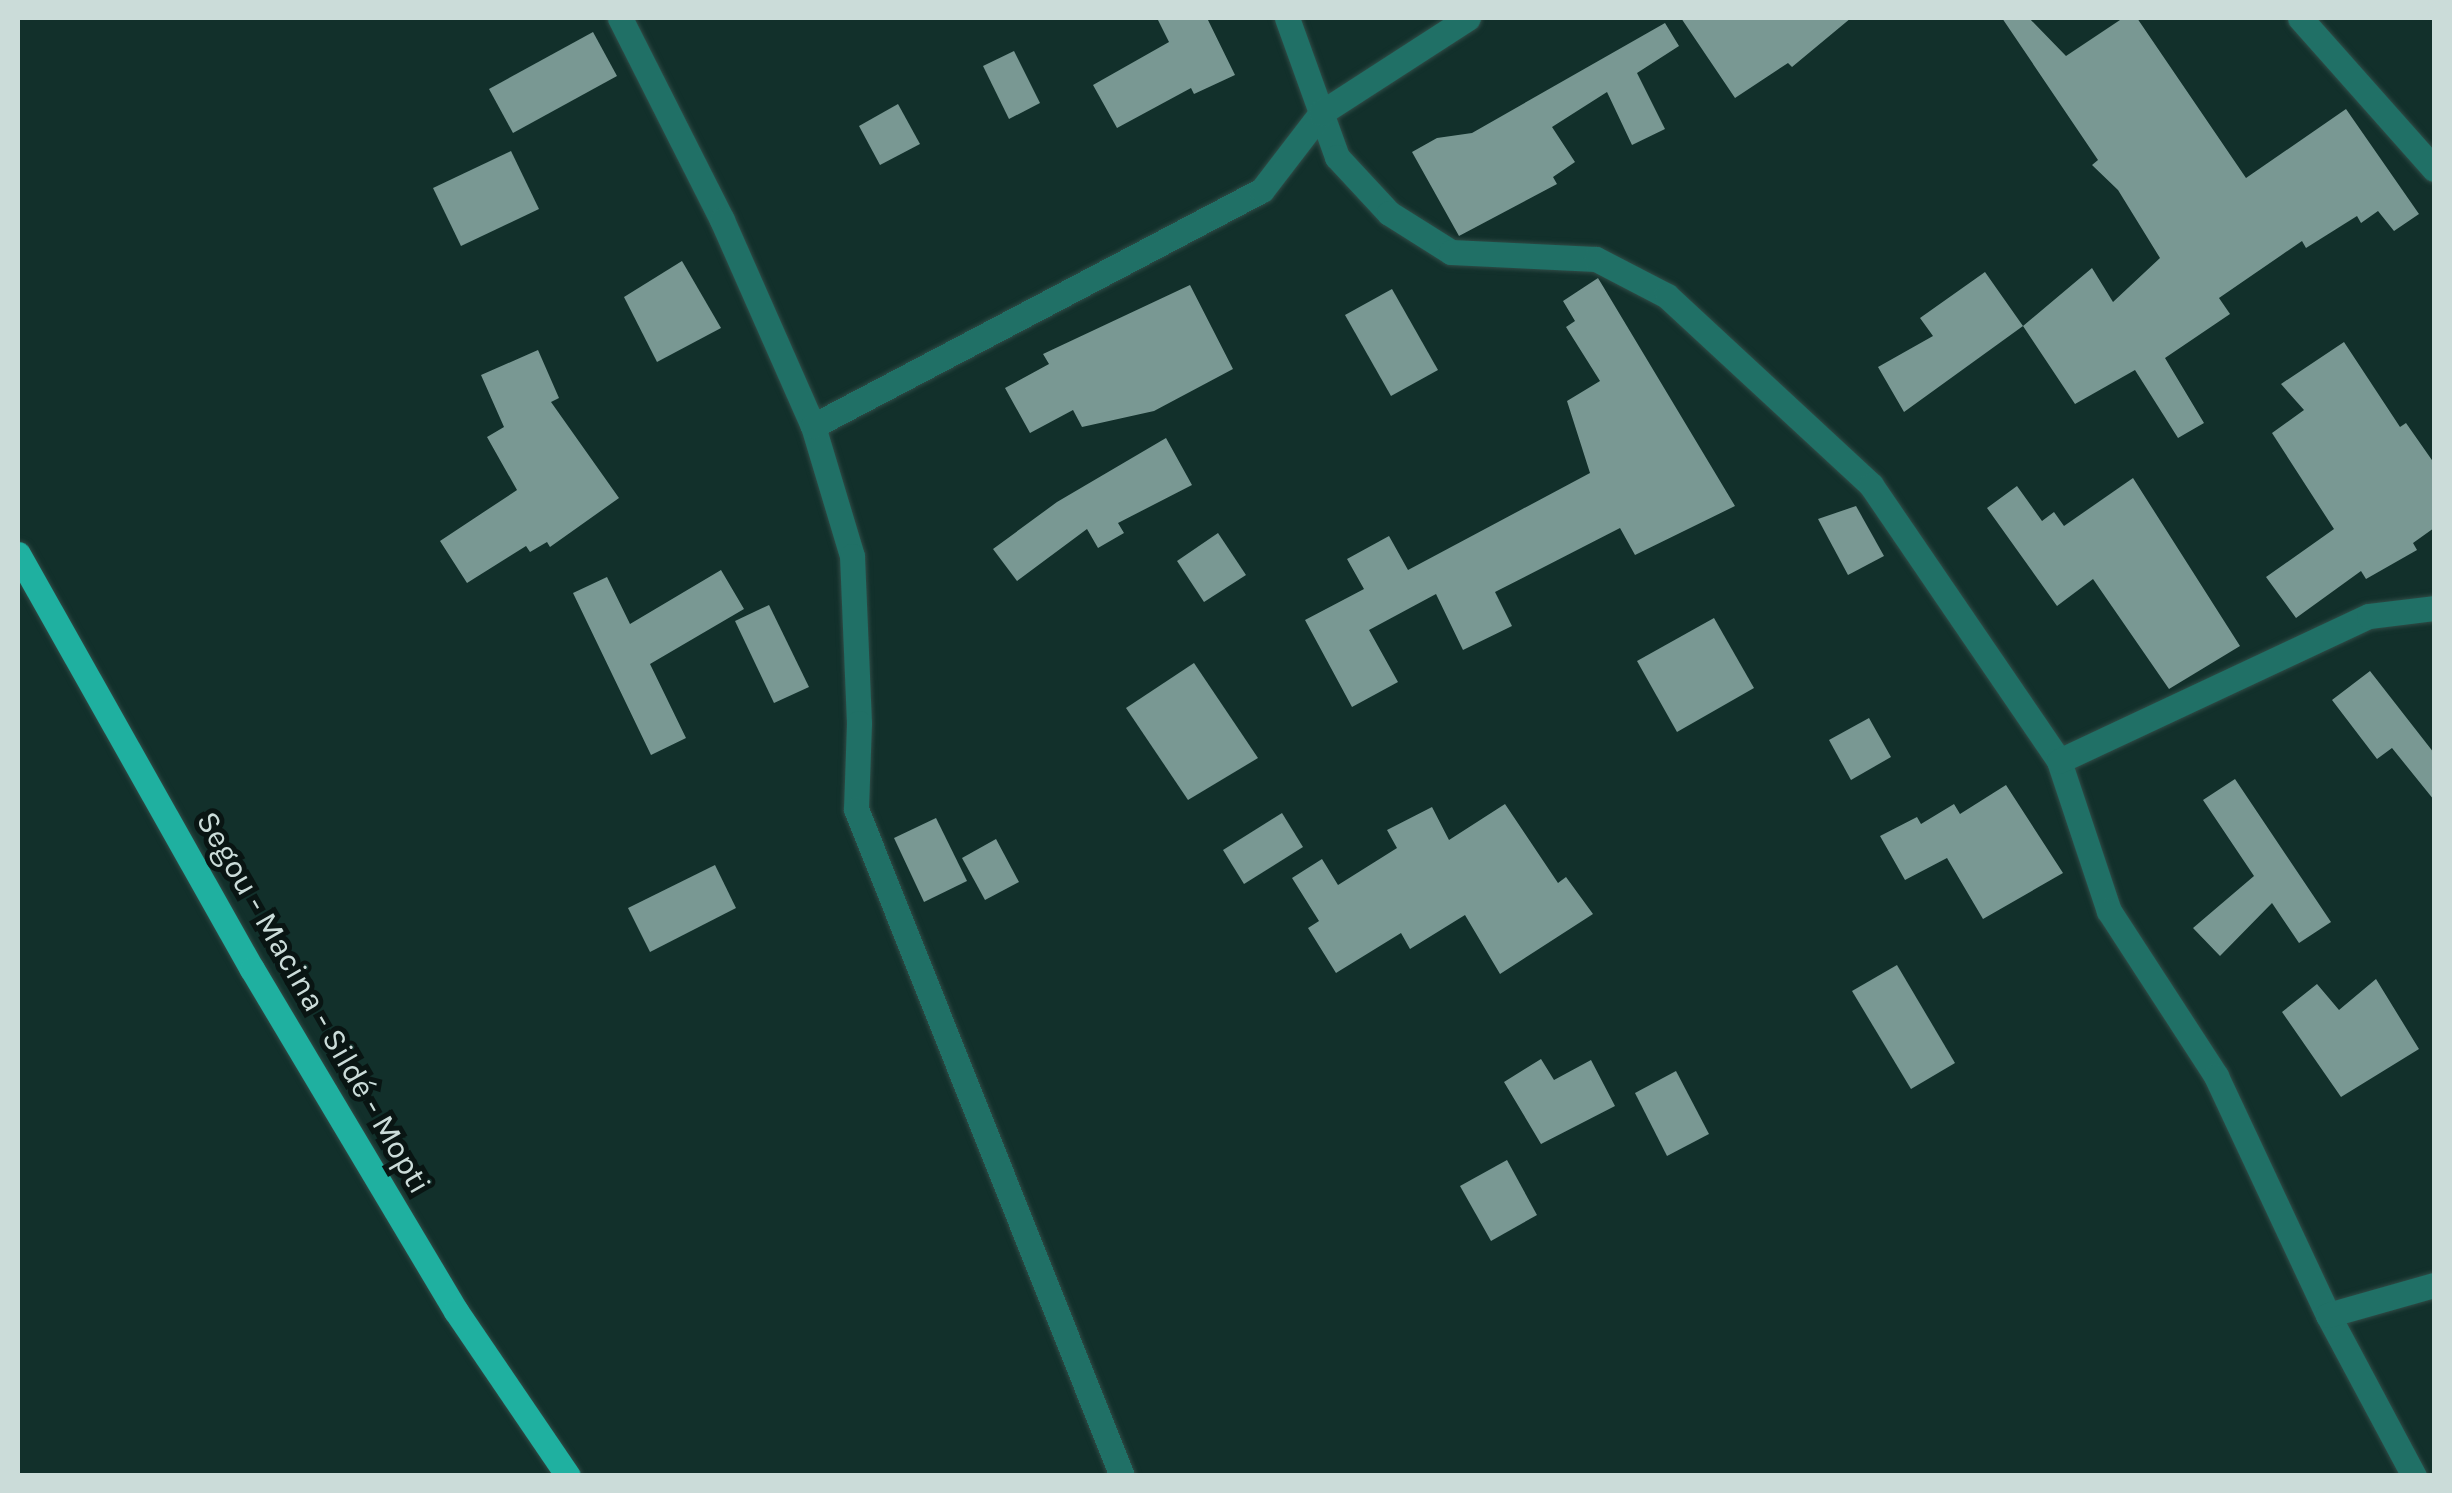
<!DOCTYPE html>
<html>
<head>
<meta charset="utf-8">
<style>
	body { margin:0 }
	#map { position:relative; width:2452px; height:1493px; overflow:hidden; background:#12302b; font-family:Karla,sans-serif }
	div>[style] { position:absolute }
	.building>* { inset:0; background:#799893 }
	.roads { filter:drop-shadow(0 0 2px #304c47) drop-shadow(0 0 2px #304c47) }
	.minor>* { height:25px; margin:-12.5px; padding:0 12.5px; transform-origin:12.5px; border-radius:12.5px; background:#207066 }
	.major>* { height:25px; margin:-12.5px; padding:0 12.5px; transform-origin:12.5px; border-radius:12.5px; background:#1fb0a0 }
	span { translate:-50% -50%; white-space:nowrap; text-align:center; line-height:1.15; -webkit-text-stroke:10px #091513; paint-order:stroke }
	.street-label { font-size:32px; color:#cbdcd9 }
	.frame { position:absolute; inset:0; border:20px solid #cbdcd9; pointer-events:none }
</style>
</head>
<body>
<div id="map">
	<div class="building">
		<i style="clip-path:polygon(1157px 18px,1207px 18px,1235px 75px,1194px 94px,1191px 88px,1117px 128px,1093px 85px,1169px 42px)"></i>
		<i style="clip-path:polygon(1681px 18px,1851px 18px,1792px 67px,1788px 63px,1735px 98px)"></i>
		<i style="clip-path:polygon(2002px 18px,2029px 18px,2066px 56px,2123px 18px,2137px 18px,2246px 178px,2346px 109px,2419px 214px,2394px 231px,2378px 211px,2361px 223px,2357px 216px,2306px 248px,2302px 241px,2219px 298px,2230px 314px,2165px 358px,2204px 423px,2178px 438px,2135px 370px,2075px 404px,2023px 326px,2092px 268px,2113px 302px,2160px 258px,2118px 190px,2092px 165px,2098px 160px)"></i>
		<i style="clip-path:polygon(1665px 23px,1679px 46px,1637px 73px,1665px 129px,1632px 145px,1607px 92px,1552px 127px,1575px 162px,1553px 177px,1557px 184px,1459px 236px,1412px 152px,1437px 138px,1472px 133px)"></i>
		<i style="clip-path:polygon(593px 32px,617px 76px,513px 133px,489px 89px)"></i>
		<i style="clip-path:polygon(1014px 51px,1040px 103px,1009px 119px,983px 66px)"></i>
		<i style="clip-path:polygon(898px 104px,920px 144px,880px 165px,859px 126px)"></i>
		<i style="clip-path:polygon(511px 151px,539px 209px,461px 246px,433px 188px)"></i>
		<i style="clip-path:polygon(682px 261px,721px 328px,657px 362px,624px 297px)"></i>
		<i style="clip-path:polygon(1985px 272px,2023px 326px,1904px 412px,1878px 367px,1933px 336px,1920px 318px)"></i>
		<i style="clip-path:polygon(1598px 278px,1735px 506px,1635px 555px,1620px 528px,1495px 592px,1512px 626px,1463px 650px,1436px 594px,1369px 630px,1398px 682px,1352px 707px,1305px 620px,1364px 589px,1347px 559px,1389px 536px,1408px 570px,1590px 473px,1567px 401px,1600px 381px,1566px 327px,1575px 321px,1563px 301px)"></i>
		<i style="clip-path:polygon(1190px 285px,1233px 369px,1154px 411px,1082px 427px,1073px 410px,1030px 433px,1005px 388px,1049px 364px,1043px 354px)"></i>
		<i style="clip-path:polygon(1392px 289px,1438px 370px,1391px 396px,1345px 315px)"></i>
		<i style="clip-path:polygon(2344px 342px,2400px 427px,2406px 423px,2434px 463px,2434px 528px,2413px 543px,2417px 550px,2366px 579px,2361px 571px,2296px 618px,2266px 577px,2334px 529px,2272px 433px,2304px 410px,2281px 384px)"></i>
		<i style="clip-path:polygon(538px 350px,559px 398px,551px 402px,619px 498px,550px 547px,547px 542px,530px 552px,526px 546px,467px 583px,440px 541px,517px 490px,487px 437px,504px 427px,481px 375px)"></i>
		<i style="clip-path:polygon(1166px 438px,1192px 485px,1118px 523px,1124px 533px,1098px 548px,1087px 529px,1017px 581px,993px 549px,1057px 502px)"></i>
		<i style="clip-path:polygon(2133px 478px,2240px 646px,2169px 689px,2093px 579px,2057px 606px,1987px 508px,2017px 486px,2042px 521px,2054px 512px,2064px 526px)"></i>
		<i style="clip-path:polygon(1856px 506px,1884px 556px,1848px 575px,1818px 519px)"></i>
		<i style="clip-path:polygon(1218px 533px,1246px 575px,1204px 602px,1177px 561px)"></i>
		<i style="clip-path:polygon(721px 570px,744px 609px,650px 664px,686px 738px,651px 755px,573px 593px,607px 577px,630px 624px)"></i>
		<i style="clip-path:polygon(769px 605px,809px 687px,774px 703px,735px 621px)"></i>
		<i style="clip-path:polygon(1714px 618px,1754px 688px,1677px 732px,1637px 661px)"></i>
		<i style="clip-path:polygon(1194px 663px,1258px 758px,1188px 800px,1126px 708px)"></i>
		<i style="clip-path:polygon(2370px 671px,2434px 753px,2434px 800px,2392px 748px,2377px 759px,2332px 700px)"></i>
		<i style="clip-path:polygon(1869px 718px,1891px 757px,1851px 780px,1829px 740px)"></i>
		<i style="clip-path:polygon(2235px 779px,2331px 922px,2299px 943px,2272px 903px,2220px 956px,2193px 928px,2254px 876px,2203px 800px)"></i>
		<i style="clip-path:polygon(2006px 785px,2063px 873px,1983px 919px,1947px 858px,1905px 880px,1880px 836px,1917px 817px,1921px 824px,1954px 804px,1960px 814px)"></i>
		<i style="clip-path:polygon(1505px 804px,1558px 883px,1566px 877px,1593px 914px,1500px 974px,1465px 915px,1410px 949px,1401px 933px,1336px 973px,1308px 928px,1319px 921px,1292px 878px,1322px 859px,1338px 885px,1397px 848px,1387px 830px,1432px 807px,1449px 840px)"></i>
		<i style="clip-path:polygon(1282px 813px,1303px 847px,1244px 884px,1223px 850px)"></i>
		<i style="clip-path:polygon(936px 818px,967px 881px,924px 902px,894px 838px)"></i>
		<i style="clip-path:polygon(996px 839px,1019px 882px,985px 900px,962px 858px)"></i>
		<i style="clip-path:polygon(715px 865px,736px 908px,650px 952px,628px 908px)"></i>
		<i style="clip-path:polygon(1897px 965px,1955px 1063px,1911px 1089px,1852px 991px)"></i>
		<i style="clip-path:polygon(2376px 979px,2419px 1049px,2341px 1097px,2282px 1012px,2317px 984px,2339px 1010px)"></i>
		<i style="clip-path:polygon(1541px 1059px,1554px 1080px,1591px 1060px,1615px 1106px,1541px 1144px,1504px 1082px)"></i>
		<i style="clip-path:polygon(1676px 1071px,1709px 1134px,1667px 1156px,1635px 1093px)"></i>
		<i style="clip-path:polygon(1507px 1160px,1537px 1215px,1491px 1241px,1460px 1186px)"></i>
	</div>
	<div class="roads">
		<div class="minor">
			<i style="left:620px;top:18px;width:226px;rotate:63.2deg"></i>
			<i style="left:722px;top:220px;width:225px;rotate:66.2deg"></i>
			<i style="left:813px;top:426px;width:136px;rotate:73.3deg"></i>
			<i style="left:852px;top:556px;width:167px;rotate:87.6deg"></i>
			<i style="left:859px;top:723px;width:86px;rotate:92deg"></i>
			<i style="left:856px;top:809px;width:718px;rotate:68.26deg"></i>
			<i style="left:1287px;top:18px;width:148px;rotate:70.2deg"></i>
			<i style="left:1337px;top:157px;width:76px;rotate:47.1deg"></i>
			<i style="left:1389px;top:213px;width:73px;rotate:32.2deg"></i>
			<i style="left:1451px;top:252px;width:145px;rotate:2.8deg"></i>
			<i style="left:1596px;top:259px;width:80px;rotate:27.5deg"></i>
			<i style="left:1667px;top:296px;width:278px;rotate:42.8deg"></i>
			<i style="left:1871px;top:485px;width:334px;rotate:55.7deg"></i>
			<i style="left:2059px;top:761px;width:158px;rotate:71.6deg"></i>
			<i style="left:2109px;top:911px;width:197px;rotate:57deg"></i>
			<i style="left:2216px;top:1076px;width:264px;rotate:64.9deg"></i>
			<i style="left:2328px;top:1315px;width:183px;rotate:61.9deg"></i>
			<i style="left:2300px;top:18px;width:202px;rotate:48.4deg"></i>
			<i style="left:813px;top:426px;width:507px;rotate:-27.73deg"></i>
			<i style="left:1262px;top:190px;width:97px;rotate:-52.5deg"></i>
			<i style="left:1321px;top:113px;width:175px;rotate:-32.9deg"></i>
			<i style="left:2059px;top:761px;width:342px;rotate:-25.1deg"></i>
			<i style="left:2369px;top:616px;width:65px;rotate:-7deg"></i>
			<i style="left:2328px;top:1315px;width:110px;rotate:-15.8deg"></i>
		</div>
		<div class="major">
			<i style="left:18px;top:554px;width:476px;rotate:60.6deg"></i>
			<i style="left:252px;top:969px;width:398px;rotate:59.2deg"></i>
			<i style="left:456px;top:1311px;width:199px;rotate:55.8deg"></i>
		</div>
	</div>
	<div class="street-label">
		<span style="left:313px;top:1003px;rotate:60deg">Segou - Macina - Sildé - Mopti</span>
	</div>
	<div class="frame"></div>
</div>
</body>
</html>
